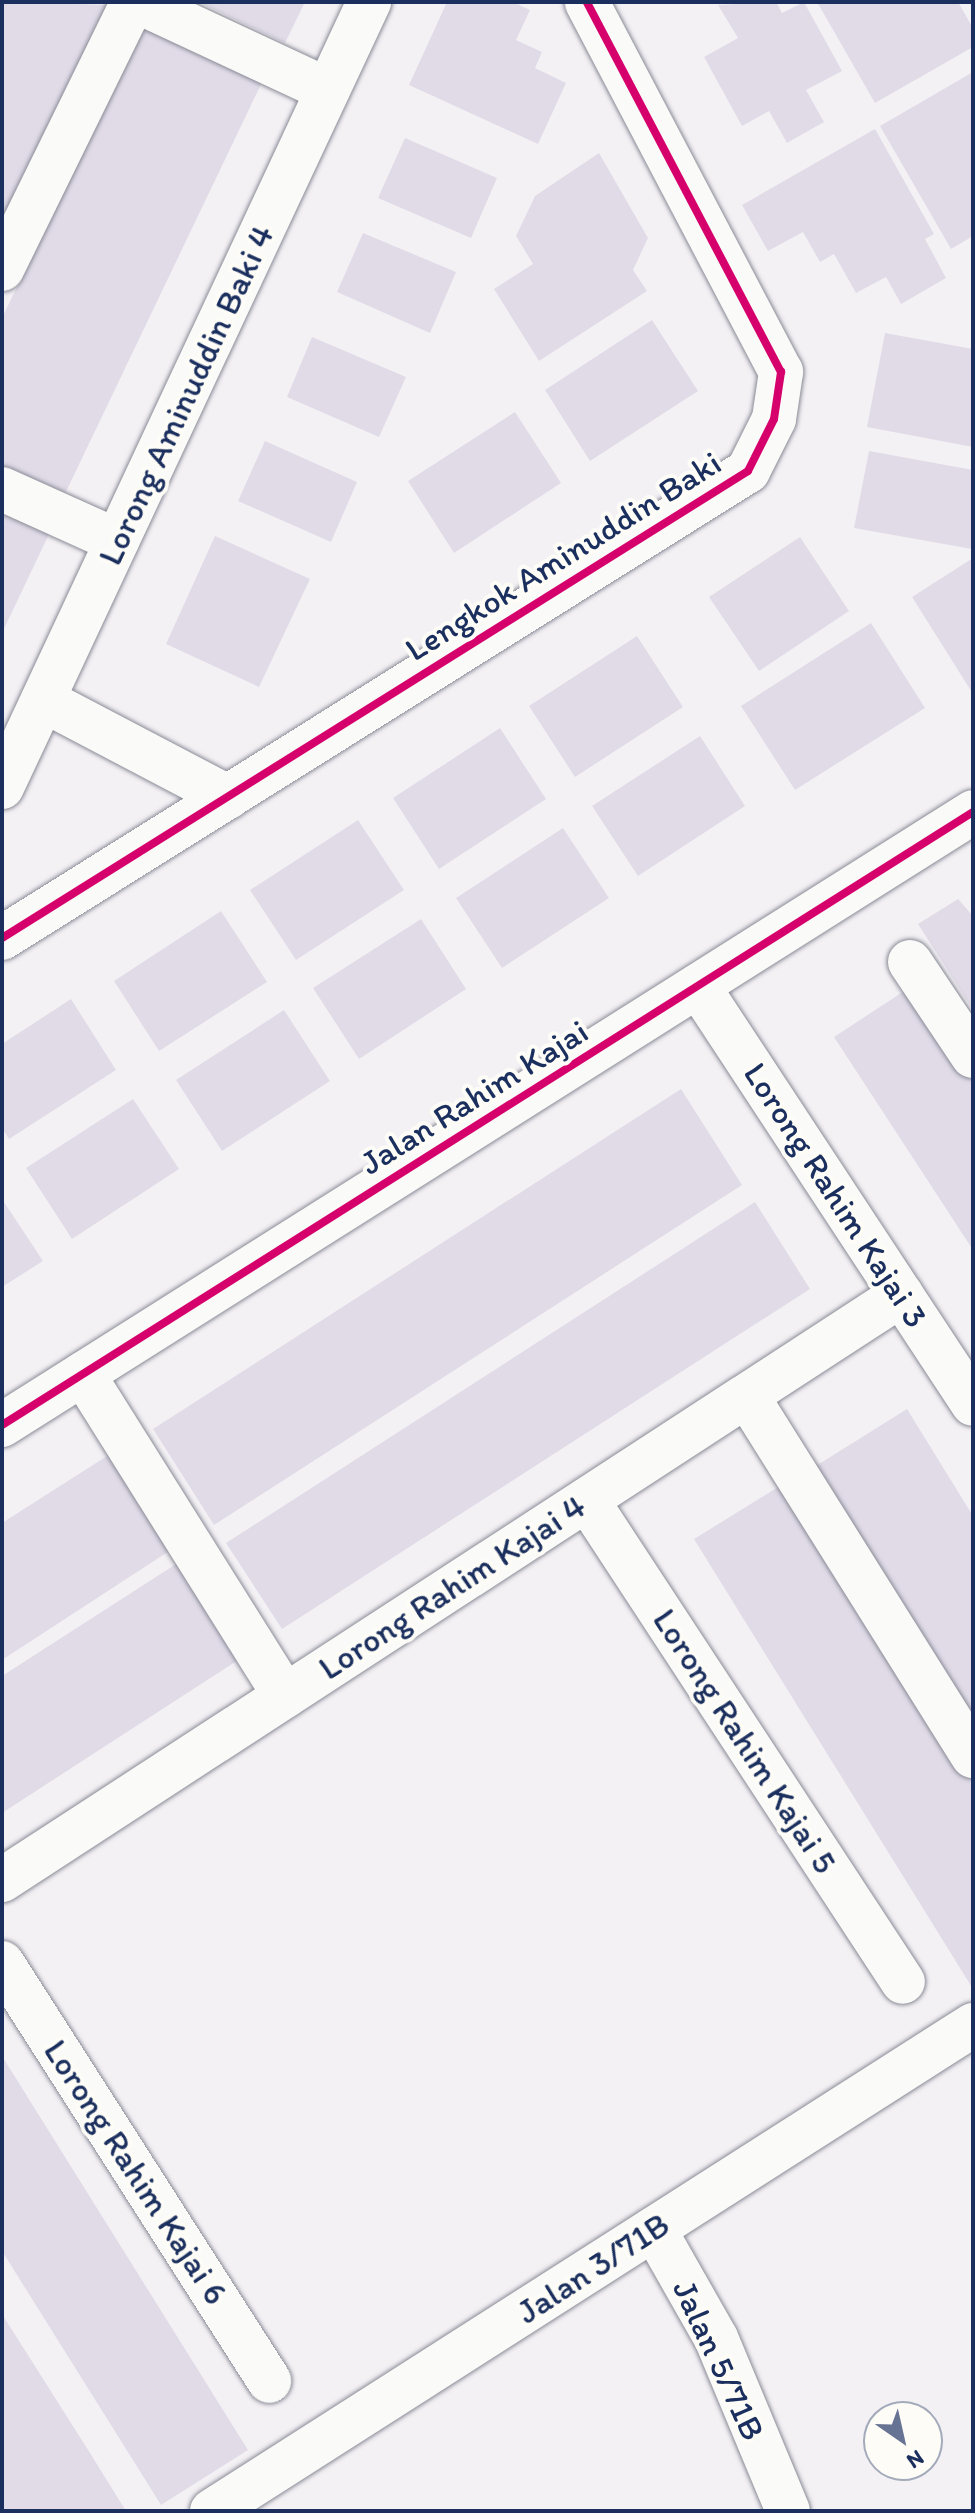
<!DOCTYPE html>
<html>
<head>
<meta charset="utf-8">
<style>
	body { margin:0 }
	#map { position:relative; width:975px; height:2513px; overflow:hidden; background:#f4f1f5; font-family:Itim,sans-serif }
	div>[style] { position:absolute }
	.building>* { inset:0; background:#e1dbe8 }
	.roads { filter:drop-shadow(0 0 2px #898b96) drop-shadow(0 0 2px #898b96) }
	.minor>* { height:44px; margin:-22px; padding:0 22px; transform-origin:22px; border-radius:22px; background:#fafaf8 }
	.cycleway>* { height:8px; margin:-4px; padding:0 4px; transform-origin:4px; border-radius:4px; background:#d6006c }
	span { translate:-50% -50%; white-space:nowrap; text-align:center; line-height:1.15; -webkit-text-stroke:8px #fdfcf7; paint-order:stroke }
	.street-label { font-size:34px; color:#1b2f5e }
	.frame { position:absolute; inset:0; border:4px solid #1b2f5e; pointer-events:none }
	.north { position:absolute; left:863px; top:2401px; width:80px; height:80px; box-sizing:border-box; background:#fdfcf7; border:2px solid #a3aaba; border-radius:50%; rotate:146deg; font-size:22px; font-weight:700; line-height:32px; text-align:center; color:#1b2f5e }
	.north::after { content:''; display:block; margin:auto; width:28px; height:36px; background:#677393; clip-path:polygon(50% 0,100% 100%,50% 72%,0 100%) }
</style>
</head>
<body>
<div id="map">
	<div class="building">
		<i style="clip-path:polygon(2px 2px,114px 5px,2px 243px)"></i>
		<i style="clip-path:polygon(199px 2px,305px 2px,285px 43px)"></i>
		<i style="clip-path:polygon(447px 2px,513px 2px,530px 10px,516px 40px,542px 52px,535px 68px,566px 83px,538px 144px,409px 85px)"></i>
		<i style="clip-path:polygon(776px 2px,782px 13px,804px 2px,842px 71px,806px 90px,824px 122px,787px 143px,769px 111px,742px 126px,704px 57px,738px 38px,718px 5px)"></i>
		<i style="clip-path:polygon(817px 2px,958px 2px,973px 28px,973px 47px,875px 103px)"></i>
		<i style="clip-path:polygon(146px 19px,265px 76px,62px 500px,2px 472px,2px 318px)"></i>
		<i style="clip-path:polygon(973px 72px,973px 236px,951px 249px,880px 126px)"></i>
		<i style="clip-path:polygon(875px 129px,934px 234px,925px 239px,946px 278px,901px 304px,886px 277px,856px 293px,834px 254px,820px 262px,803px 232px,768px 251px,742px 205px)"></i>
		<i style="clip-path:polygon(405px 138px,497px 178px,471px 238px,378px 198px)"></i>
		<i style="clip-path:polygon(599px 153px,648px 238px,633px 270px,647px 291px,539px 361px,494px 289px,533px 264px,516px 236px,535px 196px)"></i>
		<i style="clip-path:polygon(363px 233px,456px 272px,430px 333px,337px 292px)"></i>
		<i style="clip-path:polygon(652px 320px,698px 391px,590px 461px,545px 390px)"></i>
		<i style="clip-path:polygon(885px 333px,973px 349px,973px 447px,867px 427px)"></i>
		<i style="clip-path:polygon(312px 337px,406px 377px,379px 437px,287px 397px)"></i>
		<i style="clip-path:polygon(515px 412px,561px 483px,454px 553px,408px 481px)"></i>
		<i style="clip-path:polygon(265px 441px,357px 482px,331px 542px,238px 501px)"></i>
		<i style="clip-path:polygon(869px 451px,973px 470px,972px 549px,854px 528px)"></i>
		<i style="clip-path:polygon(2px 509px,50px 532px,2px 633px)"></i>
		<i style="clip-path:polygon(215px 536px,310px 579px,259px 687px,166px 644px)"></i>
		<i style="clip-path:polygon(800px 537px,849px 611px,759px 671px,709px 597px)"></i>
		<i style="clip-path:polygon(973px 558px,973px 694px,912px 597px)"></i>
		<i style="clip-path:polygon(871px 623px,925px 708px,795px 790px,741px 706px)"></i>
		<i style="clip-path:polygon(637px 636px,683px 707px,575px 777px,529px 706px)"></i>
		<i style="clip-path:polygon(500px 728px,546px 799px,439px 869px,393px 798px)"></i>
		<i style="clip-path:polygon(700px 736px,745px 806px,638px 876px,592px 806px)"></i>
		<i style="clip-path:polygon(358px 820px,404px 890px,296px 960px,250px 890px)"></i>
		<i style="clip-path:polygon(563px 828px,609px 898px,502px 968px,456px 898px)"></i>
		<i style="clip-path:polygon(958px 899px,973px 916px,973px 1010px,918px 924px)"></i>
		<i style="clip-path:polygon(221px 911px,267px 982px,159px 1051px,114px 981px)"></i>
		<i style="clip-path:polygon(421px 919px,466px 989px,359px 1059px,313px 988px)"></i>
		<i style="clip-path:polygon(921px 980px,973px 1060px,973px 1250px,834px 1037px)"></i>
		<i style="clip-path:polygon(71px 999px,116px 1070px,9px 1139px,2px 1128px,2px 1044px)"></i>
		<i style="clip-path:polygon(284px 1010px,330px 1081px,222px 1151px,176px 1080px)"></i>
		<i style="clip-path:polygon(681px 1089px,742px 1185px,214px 1525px,153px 1429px)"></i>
		<i style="clip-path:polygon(133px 1099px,179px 1169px,72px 1239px,26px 1168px)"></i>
		<i style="clip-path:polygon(2px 1199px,43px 1261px,2px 1287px)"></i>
		<i style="clip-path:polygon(755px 1202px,810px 1289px,282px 1629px,226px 1543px)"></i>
		<i style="clip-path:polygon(907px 1409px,973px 1516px,973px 1731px,811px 1469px)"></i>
		<i style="clip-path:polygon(118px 1449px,180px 1544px,2px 1660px,2px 1523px)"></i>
		<i style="clip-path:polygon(796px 1476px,973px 1763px,973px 1989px,694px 1539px)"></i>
		<i style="clip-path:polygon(187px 1557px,249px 1653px,2px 1813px,2px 1676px)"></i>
		<i style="clip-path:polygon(2px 2056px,248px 2450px,161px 2505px,2px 2251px)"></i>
		<i style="clip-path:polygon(2px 2314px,90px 2453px,126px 2511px,2px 2511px)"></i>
	</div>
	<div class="roads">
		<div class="minor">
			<i style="left:139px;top:2px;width:208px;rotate:25deg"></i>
			<i style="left:2px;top:269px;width:297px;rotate:-63.9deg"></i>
			<i style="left:2px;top:489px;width:126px;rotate:24.3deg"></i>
			<i style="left:43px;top:700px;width:209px;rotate:27.7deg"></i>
			<i style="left:2px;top:787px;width:867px;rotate:-64.94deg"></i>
			<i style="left:2px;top:938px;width:880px;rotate:-32.05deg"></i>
			<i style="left:748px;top:471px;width:58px;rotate:-63.4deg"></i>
			<i style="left:774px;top:419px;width:48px;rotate:-81.5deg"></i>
			<i style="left:781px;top:372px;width:418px;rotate:-117.7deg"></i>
			<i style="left:910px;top:962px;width:113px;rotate:56.2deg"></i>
			<i style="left:698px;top:986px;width:500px;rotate:56.66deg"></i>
			<i style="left:83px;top:1374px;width:380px;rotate:57.9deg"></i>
			<i style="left:747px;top:1396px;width:425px;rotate:57.9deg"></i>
			<i style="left:2px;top:1425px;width:1148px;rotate:-32.26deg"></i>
			<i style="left:587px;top:1500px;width:576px;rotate:56.75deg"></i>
			<i style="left:2px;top:1880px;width:1073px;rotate:-33.05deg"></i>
			<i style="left:2px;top:1963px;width:496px;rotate:57.4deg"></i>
			<i style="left:654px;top:2229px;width:125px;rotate:60.4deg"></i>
			<i style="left:716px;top:2338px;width:187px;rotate:67.4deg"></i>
			<i style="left:212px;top:2511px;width:903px;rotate:-32.56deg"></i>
		</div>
	</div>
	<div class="cycleway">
		<i style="left:2px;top:938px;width:880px;rotate:-32.05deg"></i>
		<i style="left:748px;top:471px;width:58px;rotate:-63.4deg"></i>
		<i style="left:774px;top:419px;width:48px;rotate:-81.5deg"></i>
		<i style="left:781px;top:372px;width:418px;rotate:-117.7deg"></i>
		<i style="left:2px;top:1425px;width:1148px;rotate:-32.26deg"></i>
	</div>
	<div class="street-label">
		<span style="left:186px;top:395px;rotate:-65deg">Lorong Aminuddin Baki 4</span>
		<span style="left:563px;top:556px;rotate:-32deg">Lengkok Aminuddin Baki</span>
		<span style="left:474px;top:1097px;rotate:-32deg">Jalan Rahim Kajai</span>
		<span style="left:836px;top:1195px;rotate:57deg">Lorong Rahim Kajai 3</span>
		<span style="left:452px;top:1587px;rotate:-33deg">Lorong Rahim Kajai 4</span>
		<span style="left:745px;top:1741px;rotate:57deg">Lorong Rahim Kajai 5</span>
		<span style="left:136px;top:2172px;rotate:57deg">Lorong Rahim Kajai 6</span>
		<span style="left:593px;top:2268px;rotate:-33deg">Jalan 3/71B</span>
		<span style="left:719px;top:2360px;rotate:65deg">Jalan 5/71B</span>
	</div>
	<div class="frame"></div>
	<div class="north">N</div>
</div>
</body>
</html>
